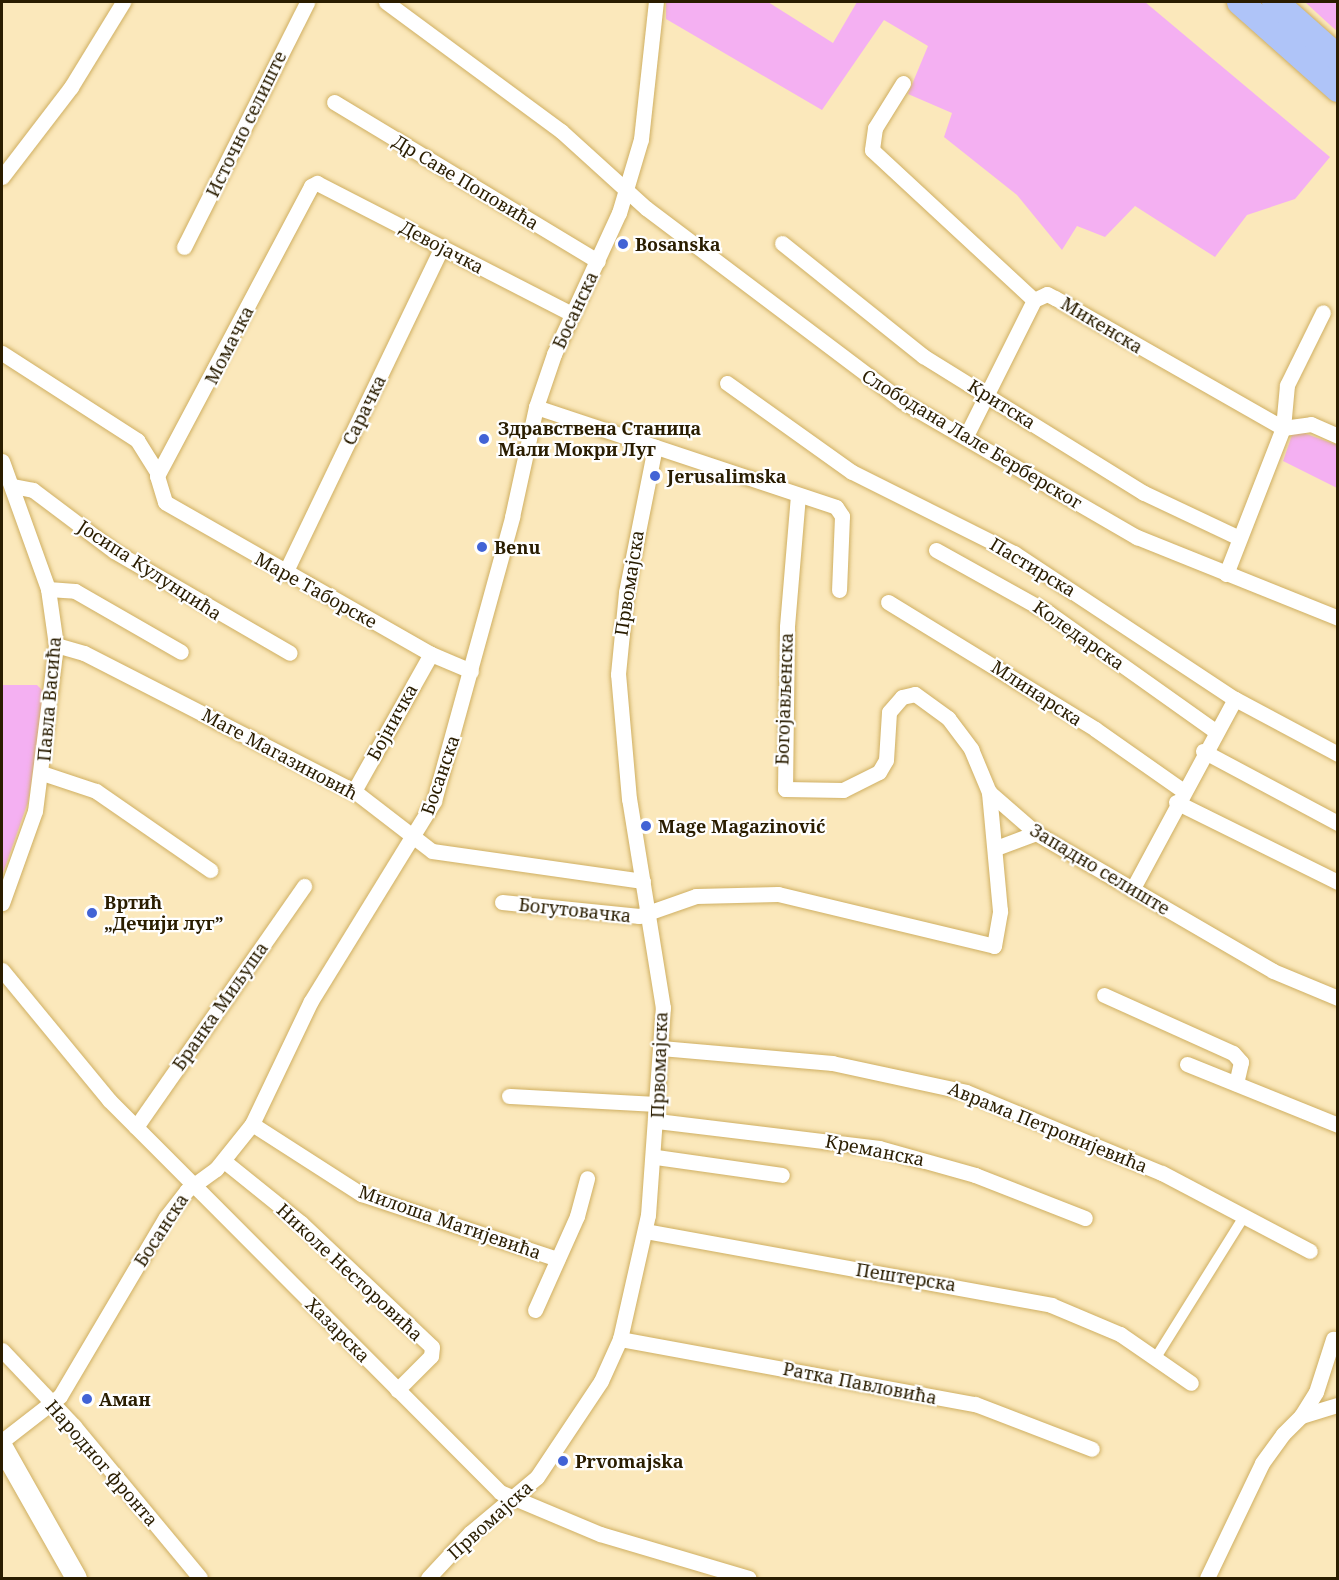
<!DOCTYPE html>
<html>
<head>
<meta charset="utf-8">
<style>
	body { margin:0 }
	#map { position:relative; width:1339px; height:1580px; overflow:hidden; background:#fbe8bb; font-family:"Noto Serif",serif }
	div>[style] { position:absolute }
	.green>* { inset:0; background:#f4b0f2 }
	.roads { filter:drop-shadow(0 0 2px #cfaf62) drop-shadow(0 0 2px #cfaf62) }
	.pedestrian>* { height:10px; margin:-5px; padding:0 5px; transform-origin:5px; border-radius:5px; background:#fff }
	.minor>* { height:15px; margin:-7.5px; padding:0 7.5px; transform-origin:7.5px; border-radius:7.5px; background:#fff }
	.secondary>* { height:21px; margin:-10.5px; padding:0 10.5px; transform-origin:10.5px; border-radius:10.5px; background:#fff }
	.trunk>* { height:26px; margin:-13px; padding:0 13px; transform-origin:13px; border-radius:13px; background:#afc4f8 }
	.dots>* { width:16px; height:16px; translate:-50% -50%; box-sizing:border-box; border:3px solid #fff; border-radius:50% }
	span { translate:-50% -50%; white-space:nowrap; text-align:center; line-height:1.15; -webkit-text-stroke:4.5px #fff; paint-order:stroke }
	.street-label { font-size:18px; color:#2a1d00 }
	.poi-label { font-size:18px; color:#2a1d00; font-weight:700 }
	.left { translate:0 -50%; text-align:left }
	.frame { position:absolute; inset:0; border:3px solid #2a1d00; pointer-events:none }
</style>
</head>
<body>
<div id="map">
	<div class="green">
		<i style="clip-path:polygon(666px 2px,768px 2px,833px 43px,857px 2px,1145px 2px,1330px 157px,1295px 199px,1247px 215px,1215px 257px,1135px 206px,1105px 237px,1077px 226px,1062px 250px,1017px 195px,944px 137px,952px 113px,908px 94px,928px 46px,884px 20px,822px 110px,666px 19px)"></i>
		<i style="clip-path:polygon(1305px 2px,1337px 2px,1337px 31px,1330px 25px)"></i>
		<i style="clip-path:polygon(1301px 432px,1337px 445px,1337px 488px,1283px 461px,1292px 435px)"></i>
		<i style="clip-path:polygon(2px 685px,37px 685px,45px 693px,28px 802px,2px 876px)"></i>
	</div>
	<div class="roads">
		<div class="pedestrian">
			<i style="left:1155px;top:1359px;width:170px;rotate:-58deg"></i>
		</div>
		<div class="minor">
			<i style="left:386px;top:2px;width:217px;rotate:36.4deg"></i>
			<i style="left:561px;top:131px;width:115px;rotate:42.2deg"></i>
			<i style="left:646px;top:208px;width:321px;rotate:37deg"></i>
			<i style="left:902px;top:401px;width:272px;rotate:30.1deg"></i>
			<i style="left:1137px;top:537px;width:217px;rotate:21.9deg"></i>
			<i style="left:903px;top:83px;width:53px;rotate:121.9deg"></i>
			<i style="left:875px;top:128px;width:22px;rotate:98deg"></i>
			<i style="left:872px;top:150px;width:221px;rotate:42.8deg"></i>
			<i style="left:334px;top:102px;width:308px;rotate:31.1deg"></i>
			<i style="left:2px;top:177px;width:113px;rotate:-52.5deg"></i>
			<i style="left:71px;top:87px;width:100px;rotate:-58.5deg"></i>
			<i style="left:782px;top:243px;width:181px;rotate:38.7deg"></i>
			<i style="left:923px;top:356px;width:260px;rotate:31.8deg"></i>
			<i style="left:1144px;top:493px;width:105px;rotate:25.3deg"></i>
			<i style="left:184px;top:247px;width:274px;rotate:-63.3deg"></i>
			<i style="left:1034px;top:300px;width:14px;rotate:-25deg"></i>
			<i style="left:1047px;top:294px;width:9px;rotate:27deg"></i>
			<i style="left:1055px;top:298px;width:262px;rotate:29.7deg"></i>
			<i style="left:1283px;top:428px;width:28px;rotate:-8deg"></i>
			<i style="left:1311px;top:424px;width:30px;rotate:24deg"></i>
			<i style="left:2px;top:353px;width:161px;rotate:32.8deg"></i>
			<i style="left:137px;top:440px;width:39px;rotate:58deg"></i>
			<i style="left:727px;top:383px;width:153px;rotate:35.5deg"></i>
			<i style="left:852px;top:472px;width:181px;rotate:26.6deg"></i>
			<i style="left:1014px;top:553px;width:265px;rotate:33.5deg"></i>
			<i style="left:1235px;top:699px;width:117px;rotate:28.1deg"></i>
			<i style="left:536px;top:407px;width:316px;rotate:18.4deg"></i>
			<i style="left:836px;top:507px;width:11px;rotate:56deg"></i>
			<i style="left:842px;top:516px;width:74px;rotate:92.3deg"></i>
			<i style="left:967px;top:434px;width:150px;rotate:-63.4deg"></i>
			<i style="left:2px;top:461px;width:136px;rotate:70.2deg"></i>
			<i style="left:48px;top:589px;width:57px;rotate:81.9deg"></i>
			<i style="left:56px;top:645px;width:167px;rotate:97.2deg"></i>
			<i style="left:35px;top:811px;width:98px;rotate:109.7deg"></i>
			<i style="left:13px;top:486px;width:20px;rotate:11deg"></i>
			<i style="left:33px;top:490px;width:101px;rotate:37deg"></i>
			<i style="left:114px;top:551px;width:203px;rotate:30.1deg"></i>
			<i style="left:798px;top:495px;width:132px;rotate:94.8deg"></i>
			<i style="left:787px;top:627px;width:162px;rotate:90.7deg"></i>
			<i style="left:785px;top:789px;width:58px;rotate:1deg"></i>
			<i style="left:843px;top:790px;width:40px;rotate:-26.6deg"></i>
			<i style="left:879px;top:772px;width:14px;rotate:-60deg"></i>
			<i style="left:886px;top:760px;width:48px;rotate:-86.4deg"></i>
			<i style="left:889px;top:712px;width:20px;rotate:-49deg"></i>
			<i style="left:902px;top:697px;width:13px;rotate:-13deg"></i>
			<i style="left:915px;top:694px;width:41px;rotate:36deg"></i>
			<i style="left:948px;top:718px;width:39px;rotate:53deg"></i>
			<i style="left:971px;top:749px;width:47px;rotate:67.3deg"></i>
			<i style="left:989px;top:792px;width:62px;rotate:41.1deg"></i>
			<i style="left:1036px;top:833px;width:274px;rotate:30.2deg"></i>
			<i style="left:1273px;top:971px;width:70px;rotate:22.6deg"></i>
			<i style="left:936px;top:550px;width:129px;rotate:29.1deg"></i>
			<i style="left:1049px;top:613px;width:204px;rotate:35.4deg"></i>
			<i style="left:285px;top:573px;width:362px;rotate:-64.3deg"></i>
			<i style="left:1226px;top:574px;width:157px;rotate:-68.7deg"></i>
			<i style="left:1283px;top:428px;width:43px;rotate:-84.7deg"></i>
			<i style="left:1287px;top:385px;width:81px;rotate:-63.7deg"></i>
			<i style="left:48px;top:589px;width:27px;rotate:4deg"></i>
			<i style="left:75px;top:591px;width:122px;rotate:29.9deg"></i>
			<i style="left:888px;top:602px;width:243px;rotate:31.5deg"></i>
			<i style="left:1095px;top:729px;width:106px;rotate:35deg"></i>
			<i style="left:56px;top:645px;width:29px;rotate:16deg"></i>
			<i style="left:84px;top:653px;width:303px;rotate:27.1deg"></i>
			<i style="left:354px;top:791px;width:98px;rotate:37.6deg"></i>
			<i style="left:432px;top:851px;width:213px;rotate:8.1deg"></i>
			<i style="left:471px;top:671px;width:43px;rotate:-157deg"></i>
			<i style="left:431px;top:654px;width:306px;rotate:-150.3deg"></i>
			<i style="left:165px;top:502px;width:27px;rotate:-107deg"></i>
			<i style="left:157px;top:476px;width:328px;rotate:-62deg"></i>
			<i style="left:311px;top:186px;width:7px;rotate:-27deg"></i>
			<i style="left:317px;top:183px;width:287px;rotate:27.2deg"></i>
			<i style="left:1203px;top:751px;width:153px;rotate:28.1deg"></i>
			<i style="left:42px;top:773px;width:57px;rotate:18.4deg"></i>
			<i style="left:96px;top:791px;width:139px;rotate:34.7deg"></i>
			<i style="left:354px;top:791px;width:157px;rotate:-60.7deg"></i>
			<i style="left:1176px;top:802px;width:181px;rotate:26.3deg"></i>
			<i style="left:996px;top:848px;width:43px;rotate:-20.6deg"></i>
			<i style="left:1132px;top:890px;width:217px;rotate:-61.7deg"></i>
			<i style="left:502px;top:902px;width:138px;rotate:5.8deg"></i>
			<i style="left:639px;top:916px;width:60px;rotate:-19.3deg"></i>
			<i style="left:696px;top:896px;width:82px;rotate:-1.4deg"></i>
			<i style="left:778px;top:894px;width:222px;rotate:13.5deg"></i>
			<i style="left:994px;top:946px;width:36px;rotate:-80deg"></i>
			<i style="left:1000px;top:911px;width:120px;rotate:-95.3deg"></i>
			<i style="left:2px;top:970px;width:168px;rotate:50.5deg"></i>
			<i style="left:109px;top:1100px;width:554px;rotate:45.07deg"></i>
			<i style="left:500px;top:1492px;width:108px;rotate:22.8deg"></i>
			<i style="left:600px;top:1534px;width:155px;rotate:16.5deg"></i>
			<i style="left:1104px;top:995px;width:141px;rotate:24.2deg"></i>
			<i style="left:1233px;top:1053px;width:12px;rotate:48deg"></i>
			<i style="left:1241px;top:1062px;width:22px;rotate:103deg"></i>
			<i style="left:661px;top:1048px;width:172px;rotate:5deg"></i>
			<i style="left:832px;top:1063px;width:137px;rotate:12.2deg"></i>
			<i style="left:966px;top:1092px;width:212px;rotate:22.5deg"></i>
			<i style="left:1162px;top:1173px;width:167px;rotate:27.8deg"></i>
			<i style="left:1187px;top:1064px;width:163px;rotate:22deg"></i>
			<i style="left:509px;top:1096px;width:149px;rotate:3.1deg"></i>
			<i style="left:657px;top:1121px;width:224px;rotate:6.9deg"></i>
			<i style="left:879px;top:1148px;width:100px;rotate:15.7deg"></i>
			<i style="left:975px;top:1175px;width:118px;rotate:21.4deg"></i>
			<i style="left:252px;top:1124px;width:130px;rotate:32.7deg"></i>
			<i style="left:361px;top:1194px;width:207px;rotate:18.3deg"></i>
			<i style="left:136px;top:1127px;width:294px;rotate:-55.1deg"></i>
			<i style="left:656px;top:1157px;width:127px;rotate:8.1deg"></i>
			<i style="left:224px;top:1161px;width:99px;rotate:38.8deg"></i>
			<i style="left:301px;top:1223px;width:180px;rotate:43.4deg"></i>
			<i style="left:432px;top:1347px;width:9px;rotate:96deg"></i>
			<i style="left:431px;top:1356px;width:48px;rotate:135deg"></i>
			<i style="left:645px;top:1231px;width:413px;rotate:10.3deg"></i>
			<i style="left:1051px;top:1305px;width:75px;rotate:22.8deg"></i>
			<i style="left:1120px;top:1334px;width:86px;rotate:34.6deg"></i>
			<i style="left:535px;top:1310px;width:103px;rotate:-65.9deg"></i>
			<i style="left:577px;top:1216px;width:39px;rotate:-75deg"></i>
			<i style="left:620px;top:1339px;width:361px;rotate:10.4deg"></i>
			<i style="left:975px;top:1404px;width:125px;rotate:21deg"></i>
			<i style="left:2px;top:1350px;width:105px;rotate:46.5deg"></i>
			<i style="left:74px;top:1426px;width:197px;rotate:50.3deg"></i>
			<i style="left:1301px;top:1416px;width:28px;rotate:-58deg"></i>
			<i style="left:1316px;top:1392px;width:56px;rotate:-72.2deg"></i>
			<i style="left:2px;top:1441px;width:73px;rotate:-37.8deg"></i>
			<i style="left:60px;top:1396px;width:208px;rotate:-59.4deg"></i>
			<i style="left:166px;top:1217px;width:34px;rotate:-52deg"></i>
			<i style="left:187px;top:1190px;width:36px;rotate:-36deg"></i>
			<i style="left:216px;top:1169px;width:58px;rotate:-51.3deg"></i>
			<i style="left:252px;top:1124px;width:136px;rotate:-64.4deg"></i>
			<i style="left:311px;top:1001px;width:235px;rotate:-58.4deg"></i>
			<i style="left:434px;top:801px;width:295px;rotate:-74.6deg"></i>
			<i style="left:512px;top:517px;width:113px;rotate:-77.7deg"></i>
			<i style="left:536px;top:407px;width:56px;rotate:-71.2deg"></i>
			<i style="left:554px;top:354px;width:155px;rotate:-65.3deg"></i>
			<i style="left:619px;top:213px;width:77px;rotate:-73.4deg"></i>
			<i style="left:641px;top:139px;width:138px;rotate:-83.8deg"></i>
			<i style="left:428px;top:1578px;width:62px;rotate:-47deg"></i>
			<i style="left:470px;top:1533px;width:87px;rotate:-39.9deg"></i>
			<i style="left:537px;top:1477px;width:115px;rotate:-56.3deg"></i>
			<i style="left:601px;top:1381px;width:46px;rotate:-65.7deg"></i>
			<i style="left:620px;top:1339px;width:127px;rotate:-77.3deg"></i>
			<i style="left:648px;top:1215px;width:208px;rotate:-85.9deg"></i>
			<i style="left:663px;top:1008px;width:212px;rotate:-99.2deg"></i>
			<i style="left:629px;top:799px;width:125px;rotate:-95deg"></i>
			<i style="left:618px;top:674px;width:82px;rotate:-84.4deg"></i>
			<i style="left:626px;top:592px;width:148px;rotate:-78.7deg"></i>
			<i style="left:1207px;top:1578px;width:127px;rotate:-64.4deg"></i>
			<i style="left:1262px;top:1463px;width:36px;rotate:-54deg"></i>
			<i style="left:1283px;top:1434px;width:25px;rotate:-45deg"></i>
			<i style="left:1301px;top:1416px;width:39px;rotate:-17deg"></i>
		</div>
		<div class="secondary">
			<i style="left:2px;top:1447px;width:150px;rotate:60.5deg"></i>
		</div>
		<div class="trunk">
			<i style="left:1240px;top:2px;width:131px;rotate:41.6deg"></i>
			<i style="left:1275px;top:2px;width:84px;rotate:41.6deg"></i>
		</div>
	</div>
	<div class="dots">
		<i style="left:623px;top:244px;background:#4263d5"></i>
		<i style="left:484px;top:439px;background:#4263d5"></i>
		<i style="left:655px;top:476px;background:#4263d5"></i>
		<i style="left:482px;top:547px;background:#4263d5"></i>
		<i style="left:646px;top:826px;background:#4263d5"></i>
		<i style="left:92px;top:913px;background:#4263d5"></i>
		<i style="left:87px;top:1399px;background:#4263d5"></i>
		<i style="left:563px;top:1461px;background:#4263d5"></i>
	</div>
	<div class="street-label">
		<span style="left:246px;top:124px;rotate:-64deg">Источно селиште</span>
		<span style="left:466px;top:182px;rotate:31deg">Др Саве Поповића</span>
		<span style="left:442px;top:247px;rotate:28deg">Девојачка</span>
		<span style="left:575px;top:310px;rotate:-65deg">Босанска</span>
		<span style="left:1102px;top:325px;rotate:31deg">Микенска</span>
		<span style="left:229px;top:345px;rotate:-63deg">Момачка</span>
		<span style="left:1002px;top:404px;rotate:32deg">Критска</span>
		<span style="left:364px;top:410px;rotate:-64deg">Сарачка</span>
		<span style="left:972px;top:439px;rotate:31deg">Слободана Лале Берберског</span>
		<span style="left:1033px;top:567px;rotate:31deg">Пастирска</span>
		<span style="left:150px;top:570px;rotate:33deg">Јосипа Кулунџића</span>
		<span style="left:629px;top:583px;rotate:-81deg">Првомајска</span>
		<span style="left:316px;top:590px;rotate:29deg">Маре Таборске</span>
		<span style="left:1079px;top:635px;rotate:35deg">Коледарска</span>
		<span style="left:1037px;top:693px;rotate:33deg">Млинарска</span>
		<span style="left:49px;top:699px;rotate:-85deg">Павла Васића</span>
		<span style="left:784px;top:699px;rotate:-88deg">Богојављенска</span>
		<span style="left:392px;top:722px;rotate:-61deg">Бојничка</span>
		<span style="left:280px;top:754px;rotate:28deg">Маге Магазиновић</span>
		<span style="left:440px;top:775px;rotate:-71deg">Босанска</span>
		<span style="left:1100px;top:869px;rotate:31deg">Западно селиште</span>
		<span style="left:575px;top:910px;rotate:6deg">Богутовачка</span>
		<span style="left:220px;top:1006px;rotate:-55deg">Бранка Миљуша</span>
		<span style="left:659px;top:1065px;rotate:-88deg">Првомајска</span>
		<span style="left:1048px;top:1127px;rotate:22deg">Аврама Петронијевића</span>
		<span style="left:875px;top:1150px;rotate:11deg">Креманска</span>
		<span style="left:450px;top:1222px;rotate:19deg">Милоша Матијевића</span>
		<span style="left:161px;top:1230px;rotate:-57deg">Босанска</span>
		<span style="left:350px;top:1272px;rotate:43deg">Николе Несторовића</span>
		<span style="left:906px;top:1277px;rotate:9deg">Пештерска</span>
		<span style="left:338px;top:1330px;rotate:45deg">Хазарска</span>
		<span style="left:860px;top:1383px;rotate:11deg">Ратка Павловића</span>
		<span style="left:102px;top:1463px;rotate:49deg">Народног фронта</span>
		<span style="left:490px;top:1520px;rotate:-42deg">Првомајска</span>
	</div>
	<div class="poi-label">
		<span class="left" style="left:635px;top:244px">Bosanska</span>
		<span class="left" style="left:498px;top:439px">Здравствена Станица<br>Мали Мокри Луг</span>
		<span class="left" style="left:667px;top:476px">Jerusalimska</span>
		<span class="left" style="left:494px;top:547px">Benu</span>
		<span class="left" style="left:658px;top:826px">Mage Magazinović</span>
		<span class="left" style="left:104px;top:913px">Вртић<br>„Дечији луг”</span>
		<span class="left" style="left:99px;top:1399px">Аман</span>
		<span class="left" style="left:575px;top:1461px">Prvomajska</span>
	</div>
	<div class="frame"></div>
</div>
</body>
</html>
